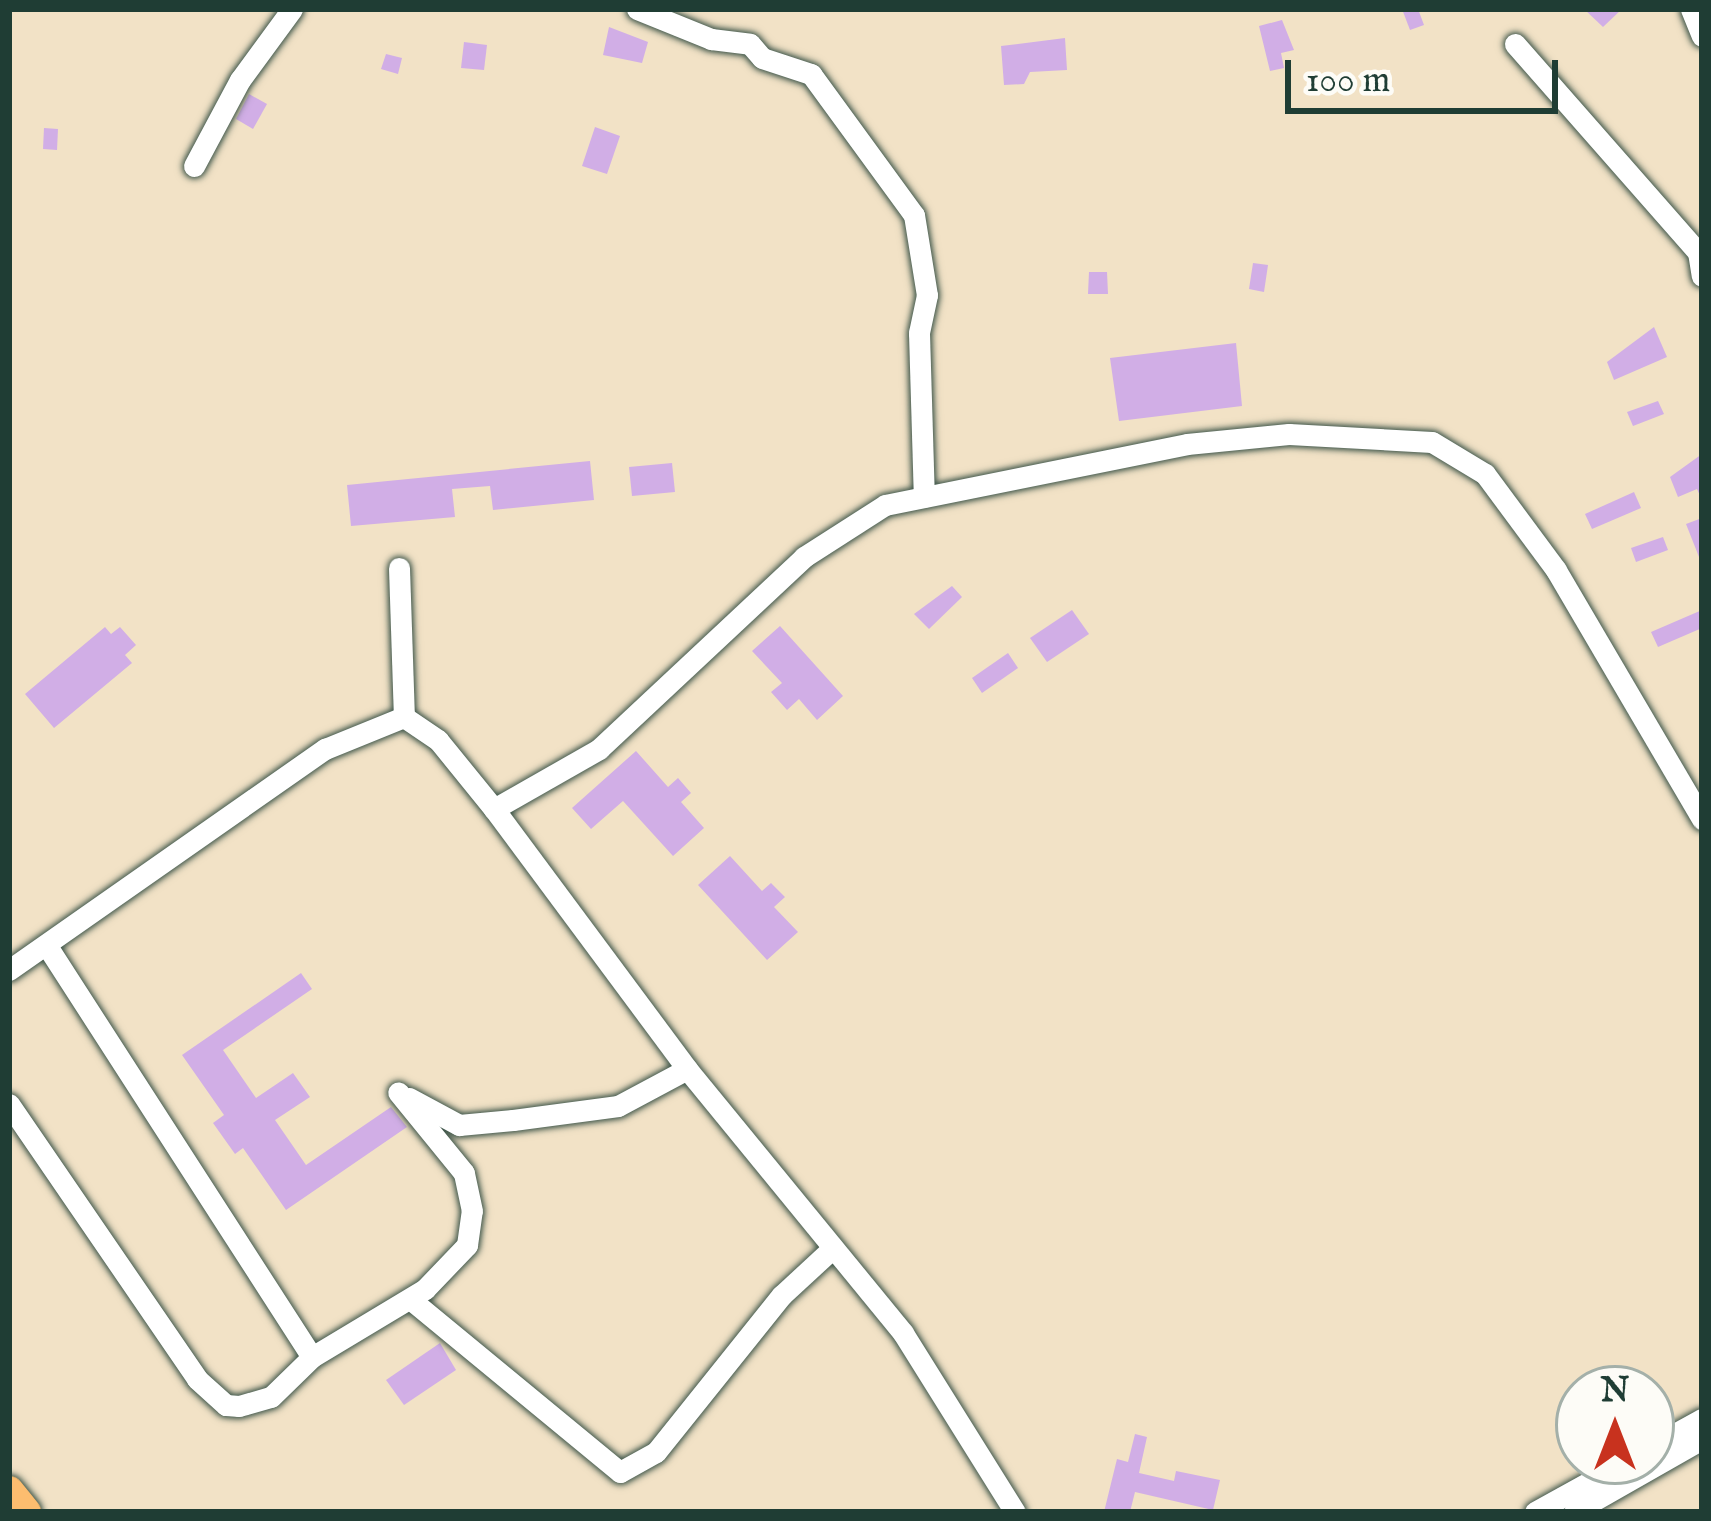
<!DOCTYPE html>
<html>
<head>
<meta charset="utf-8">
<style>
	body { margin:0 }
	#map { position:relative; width:1711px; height:1521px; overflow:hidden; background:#f2e2c6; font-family:"IM FELL English",serif }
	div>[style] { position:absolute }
	.building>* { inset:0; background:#d1aee6 }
	.roads { filter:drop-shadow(0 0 3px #3f564a) drop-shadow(0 0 3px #3f564a) }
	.minor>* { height:21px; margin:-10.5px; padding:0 10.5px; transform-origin:10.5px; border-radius:10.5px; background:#fff }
	.highway>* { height:30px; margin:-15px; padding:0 15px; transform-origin:15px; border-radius:15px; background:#fcbd6f }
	span { translate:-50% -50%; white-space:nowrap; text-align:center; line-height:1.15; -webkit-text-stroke:12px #fdfcf7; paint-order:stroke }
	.frame { position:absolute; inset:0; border:12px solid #1f3d34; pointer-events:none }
	.north { position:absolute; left:1555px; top:1365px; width:120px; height:120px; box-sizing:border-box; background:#fdfcf7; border:3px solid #a4b0a9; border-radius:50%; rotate:0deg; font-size:33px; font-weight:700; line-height:48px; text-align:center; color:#1f3d34 }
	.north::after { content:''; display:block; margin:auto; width:42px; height:54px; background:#c8321e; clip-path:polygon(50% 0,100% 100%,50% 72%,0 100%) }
	.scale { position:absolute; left:1285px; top:60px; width:273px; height:54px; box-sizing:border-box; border:6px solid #1f3d34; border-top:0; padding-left:15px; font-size:36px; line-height:42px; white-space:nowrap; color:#1f3d34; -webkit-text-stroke:9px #fdfcf7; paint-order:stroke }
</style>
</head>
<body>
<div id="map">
	<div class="building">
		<i style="clip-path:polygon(1402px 9px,1418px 9px,1424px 25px,1410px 30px)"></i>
		<i style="clip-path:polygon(1584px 9px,1622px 9px,1603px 27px)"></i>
		<i style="clip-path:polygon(1282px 20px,1294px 50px,1281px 53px,1284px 68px,1270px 71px,1259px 26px)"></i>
		<i style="clip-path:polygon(609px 27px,648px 42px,642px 63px,603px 55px)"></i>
		<i style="clip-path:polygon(1065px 38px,1067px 70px,1030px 72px,1024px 84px,1004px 85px,1001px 46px)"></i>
		<i style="clip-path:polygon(464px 42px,487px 45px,484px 70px,461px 68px)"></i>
		<i style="clip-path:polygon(386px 54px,402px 58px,398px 74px,381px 69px)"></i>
		<i style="clip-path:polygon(249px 94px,267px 104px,253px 129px,236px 119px)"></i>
		<i style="clip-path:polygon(595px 127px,620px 136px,607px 174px,582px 166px)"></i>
		<i style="clip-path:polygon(44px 128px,58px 129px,57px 150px,43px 149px)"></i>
		<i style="clip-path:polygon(1253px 263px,1268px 265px,1264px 292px,1249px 289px)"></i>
		<i style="clip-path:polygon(1089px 272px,1107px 272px,1108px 294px,1088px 294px)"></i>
		<i style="clip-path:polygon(1654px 327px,1667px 357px,1614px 380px,1607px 362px)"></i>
		<i style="clip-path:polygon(1236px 343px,1242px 406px,1119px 421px,1110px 358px)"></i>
		<i style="clip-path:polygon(1658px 401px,1664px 414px,1633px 426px,1627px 412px)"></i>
		<i style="clip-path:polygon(1702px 454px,1702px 500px,1697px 489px,1678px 497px,1670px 477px)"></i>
		<i style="clip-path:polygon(590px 461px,594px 500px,493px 510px,490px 486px,452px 489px,455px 517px,351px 526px,347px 485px)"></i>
		<i style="clip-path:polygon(672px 463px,675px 492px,632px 496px,629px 467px)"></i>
		<i style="clip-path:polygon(1634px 492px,1641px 508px,1592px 529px,1585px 514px)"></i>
		<i style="clip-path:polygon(1702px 518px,1702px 562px,1701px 562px,1686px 524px)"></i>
		<i style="clip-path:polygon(1663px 537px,1668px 550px,1636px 562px,1631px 548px)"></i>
		<i style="clip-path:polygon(952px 586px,962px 597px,929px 629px,914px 614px)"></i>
		<i style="clip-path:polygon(1072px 610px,1089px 634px,1047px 662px,1030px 638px)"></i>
		<i style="clip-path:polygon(1702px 610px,1702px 628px,1658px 647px,1651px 632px)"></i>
		<i style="clip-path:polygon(780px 626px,843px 696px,817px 720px,799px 699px,787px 710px,771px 692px,782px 683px,752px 651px)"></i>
		<i style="clip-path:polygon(105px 627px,111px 634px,120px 627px,136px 645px,125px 655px,132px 663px,54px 728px,25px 694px)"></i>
		<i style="clip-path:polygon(1008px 653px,1018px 668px,982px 693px,972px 678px)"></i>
		<i style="clip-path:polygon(636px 751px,668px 787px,678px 778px,691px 793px,681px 802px,704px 828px,673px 856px,623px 801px,591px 829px,572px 808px)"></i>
		<i style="clip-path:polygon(730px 856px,762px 891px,771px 883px,785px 897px,774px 907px,798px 932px,767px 960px,698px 885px)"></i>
		<i style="clip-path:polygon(301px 973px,312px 989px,223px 1050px,256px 1098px,293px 1073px,310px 1097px,275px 1120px,306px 1165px,391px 1107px,407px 1127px,286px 1210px,243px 1148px,235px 1154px,213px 1123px,224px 1115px,182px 1055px)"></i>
		<i style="clip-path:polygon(440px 1343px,456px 1370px,404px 1405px,386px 1380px)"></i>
		<i style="clip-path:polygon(1135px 1434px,1147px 1437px,1139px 1473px,1174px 1481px,1176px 1471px,1220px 1480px,1213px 1510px,1135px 1492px,1130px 1512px,1104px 1512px,1117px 1459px,1128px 1462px)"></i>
	</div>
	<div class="roads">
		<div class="minor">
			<i style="left:637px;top:9px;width:80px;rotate:22.1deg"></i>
			<i style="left:711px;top:39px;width:39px;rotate:7deg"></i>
			<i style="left:750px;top:44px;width:18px;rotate:49deg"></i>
			<i style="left:762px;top:58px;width:52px;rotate:18.1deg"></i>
			<i style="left:811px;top:74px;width:175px;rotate:53.9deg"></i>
			<i style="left:914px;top:215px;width:81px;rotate:80.8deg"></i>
			<i style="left:927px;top:295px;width:39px;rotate:102deg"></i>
			<i style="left:919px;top:333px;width:164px;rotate:88.3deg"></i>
			<i style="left:1691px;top:9px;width:29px;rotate:68deg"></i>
			<i style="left:1515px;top:44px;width:277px;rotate:48.7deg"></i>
			<i style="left:1698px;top:252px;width:24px;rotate:81deg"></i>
			<i style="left:194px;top:166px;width:98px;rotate:-61.9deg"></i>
			<i style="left:240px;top:80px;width:88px;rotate:-53.8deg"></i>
			<i style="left:399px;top:568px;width:149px;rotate:88.1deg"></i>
			<i style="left:494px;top:809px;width:121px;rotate:-29.7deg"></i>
			<i style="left:599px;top:749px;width:281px;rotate:-43.1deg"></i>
			<i style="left:804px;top:557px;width:96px;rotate:-32.7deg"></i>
			<i style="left:885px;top:505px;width:308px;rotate:-11.4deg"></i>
			<i style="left:1187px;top:444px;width:102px;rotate:-5.6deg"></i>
			<i style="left:1289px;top:434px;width:143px;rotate:3.2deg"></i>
			<i style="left:1432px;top:442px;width:62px;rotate:31.1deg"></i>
			<i style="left:1485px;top:474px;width:119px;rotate:53.5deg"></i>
			<i style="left:1556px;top:570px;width:289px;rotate:59.6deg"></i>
			<i style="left:47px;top:946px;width:489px;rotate:57.2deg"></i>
			<i style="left:9px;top:970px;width:386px;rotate:-35deg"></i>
			<i style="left:325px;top:749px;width:85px;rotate:-22.1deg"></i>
			<i style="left:404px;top:717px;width:41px;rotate:34.1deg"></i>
			<i style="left:438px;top:740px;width:89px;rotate:50.9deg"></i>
			<i style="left:494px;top:809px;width:324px;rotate:53.4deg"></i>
			<i style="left:687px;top:1069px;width:341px;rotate:50.7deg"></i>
			<i style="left:903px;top:1333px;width:211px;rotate:58deg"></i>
			<i style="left:409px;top:1098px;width:57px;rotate:28.4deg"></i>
			<i style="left:459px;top:1125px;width:54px;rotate:-5.3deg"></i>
			<i style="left:513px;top:1120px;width:106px;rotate:-7.6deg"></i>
			<i style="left:618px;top:1106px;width:78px;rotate:-28.2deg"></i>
			<i style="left:9px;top:1104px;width:333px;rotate:55.6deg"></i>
			<i style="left:197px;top:1379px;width:39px;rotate:42deg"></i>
			<i style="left:226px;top:1405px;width:13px;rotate:4deg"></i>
			<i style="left:239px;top:1406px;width:33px;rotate:-16deg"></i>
			<i style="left:271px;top:1397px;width:57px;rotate:-44.3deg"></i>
			<i style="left:312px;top:1357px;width:132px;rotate:-31deg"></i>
			<i style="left:425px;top:1289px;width:61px;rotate:-46.3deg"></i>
			<i style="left:467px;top:1245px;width:34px;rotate:-82deg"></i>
			<i style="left:472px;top:1211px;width:39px;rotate:-102deg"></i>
			<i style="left:464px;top:1173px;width:104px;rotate:-129.2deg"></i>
			<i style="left:410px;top:1299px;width:272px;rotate:39.5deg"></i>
			<i style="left:620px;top:1472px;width:41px;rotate:-29.1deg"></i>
			<i style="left:656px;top:1452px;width:201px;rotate:-51.3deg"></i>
			<i style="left:782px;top:1295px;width:69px;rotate:-42.7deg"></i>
			<i style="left:1651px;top:1447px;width:58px;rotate:-28.8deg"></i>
			<i style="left:1535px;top:1512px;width:105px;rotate:-29deg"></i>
			<i style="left:1574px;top:1512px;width:147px;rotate:-29.7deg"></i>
		</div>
		<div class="highway">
			<i style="left:9px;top:1491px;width:27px;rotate:51deg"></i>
		</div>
	</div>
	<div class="frame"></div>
	<div class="north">N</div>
	<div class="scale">100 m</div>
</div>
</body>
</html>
